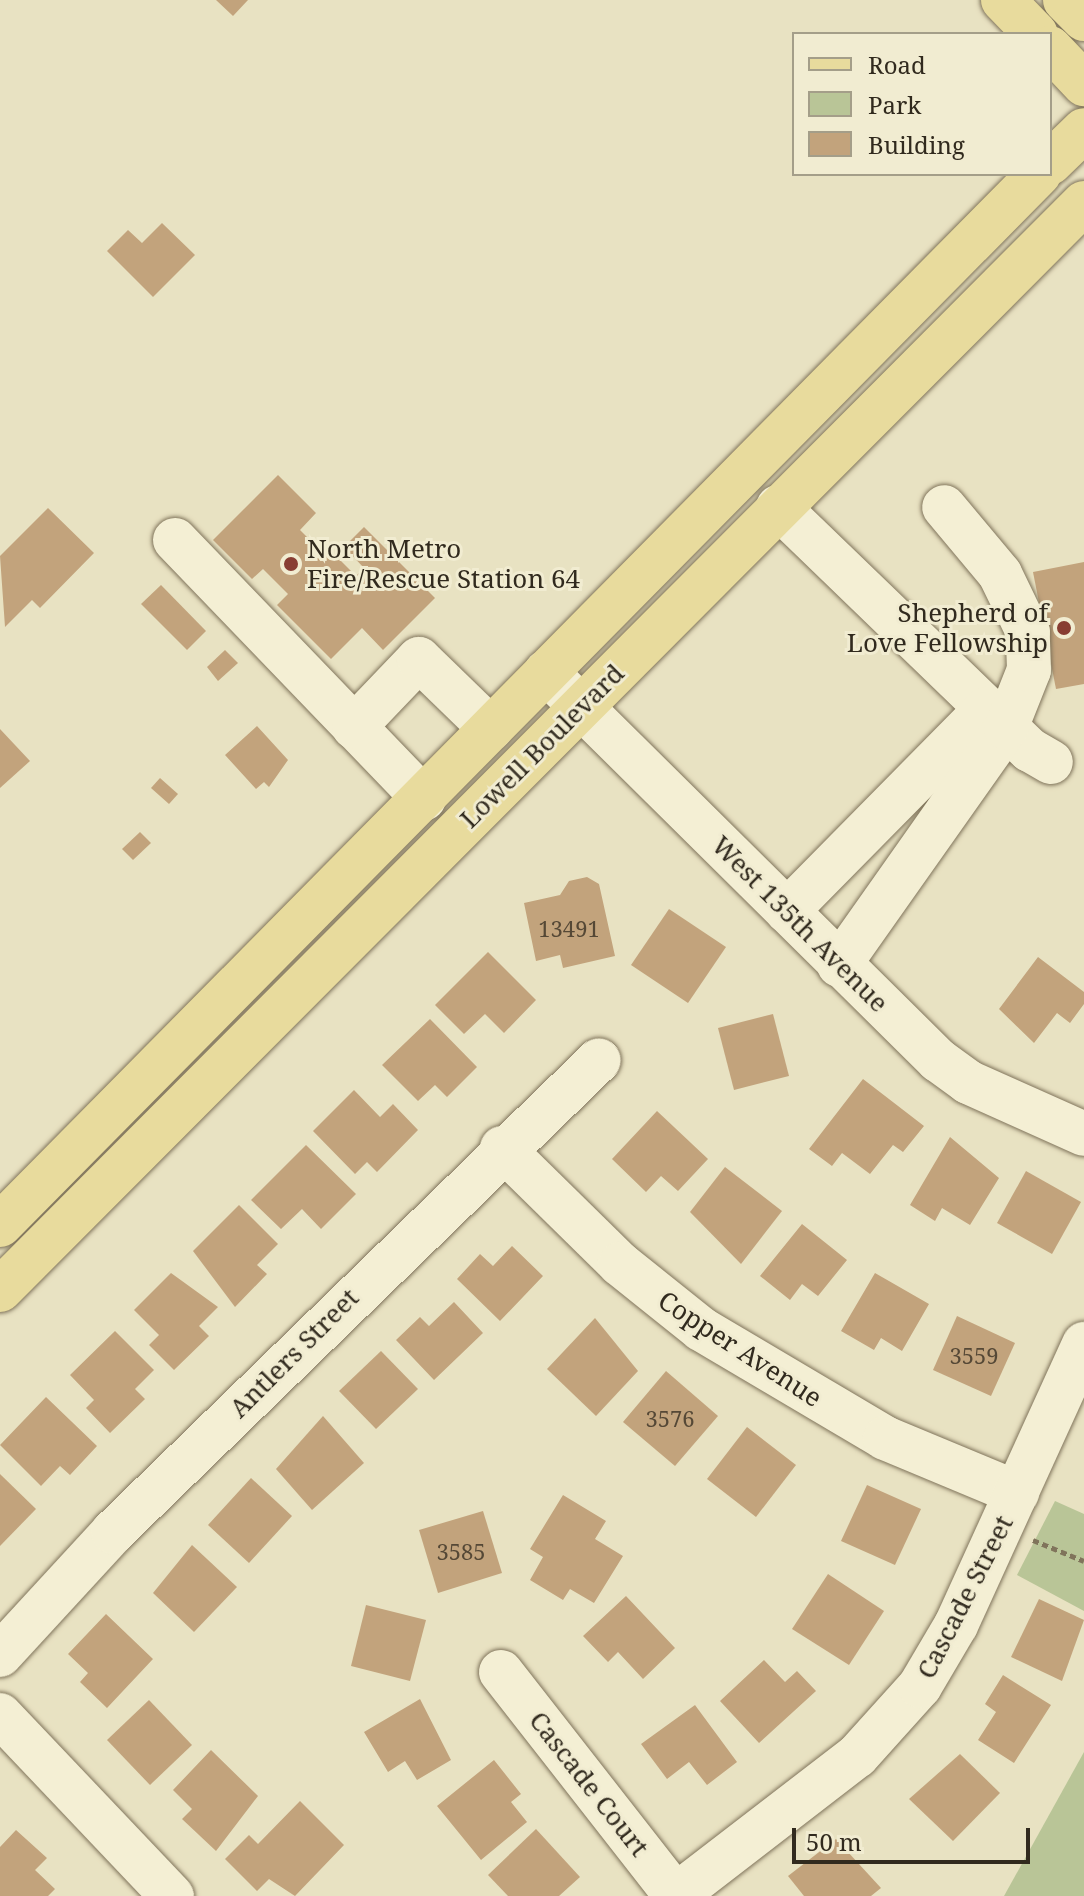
<!DOCTYPE html>
<html>
<head>
<meta charset="utf-8">
<style>
	body { margin:0 }
	#map { position:relative; width:1084px; height:1896px; overflow:hidden; background:#e8e2c2; font-family:"Noto Serif",serif }
	div>[style] { position:absolute }
	.green>* { inset:0; background:#b9c597 }
	.building>* { inset:0; background:#c2a37c }
	.path>* { height:5px; margin-top:-2.5px; transform-origin:0; background:repeating-linear-gradient(90deg,#80745b 0 6px,transparent 0 10px) }
	.roads { filter:drop-shadow(0 0 2px #80745b) drop-shadow(0 0 2px #80745b) }
	.minor>* { height:44px; margin:-22px; padding:0 22px; transform-origin:22px; border-radius:22px; background:#f4efd4 }
	.major>* { height:44px; margin:-22px; padding:0 22px; transform-origin:22px; border-radius:22px; background:#e8db9d }
	.dots>* { width:22px; height:22px; translate:-50% -50%; box-sizing:border-box; border:4px solid #f1ecd1; border-radius:50% }
	span { translate:-50% -50%; white-space:nowrap; text-align:center; line-height:1.15; -webkit-text-stroke:6px #f1ecd1; paint-order:stroke }
	.number-label { font-size:22px; color:#554836 }
	.number-label span { -webkit-text-stroke-width:0 }
	.poi-label { font-size:26px; color:#312a1e }
	.left { translate:0 -50%; text-align:left }
	.right { translate:-100% -50%; text-align:right }
	.street-label { font-size:26px; color:#312a1e }
	.legend { position:absolute; left:792px; top:32px; width:260px; height:144px; box-sizing:border-box; background:#f1ecd1; border:2px solid #a49e89; margin:0; padding:10px 14px; list-style:none; font-size:24px; color:#312a1e }
	.legend li { display:flex; align-items:center; gap:16px; height:40px }
	.legend b { width:40px; border:2px solid #a49e89 }
	.scale { position:absolute; left:792px; top:1828px; width:238px; height:36px; box-sizing:border-box; border:4px solid #312a1e; border-top:0; padding-left:10px; font-size:24px; line-height:28px; white-space:nowrap; color:#312a1e; -webkit-text-stroke:6px #f1ecd1; paint-order:stroke }
</style>
</head>
<body>
<div id="map">
	<div class="green">
		<i style="clip-path:polygon(1055px 1501px,1084px 1514px,1084px 1611px,1017px 1575px)"></i>
		<i style="clip-path:polygon(1084px 1752px,1084px 1896px,1004px 1896px)"></i>
	</div>
	<div class="building">
		<i style="clip-path:polygon(216px 0,248px 0,233px 16px)"></i>
		<i style="clip-path:polygon(162px 223px,195px 255px,153px 297px,107px 251px,128px 230px,142px 243px)"></i>
		<i style="clip-path:polygon(278px 475px,316px 513px,300px 530px,330px 560px,335px 555px,356px 576px,364px 568px,344px 547px,364px 527px,435px 598px,383px 650px,362px 628px,331px 659px,277px 605px,288px 594px,263px 569px,252px 579px,213px 540px)"></i>
		<i style="clip-path:polygon(48px 508px,94px 553px,40px 608px,32px 600px,5px 627px,0 556px)"></i>
		<i style="clip-path:polygon(1084px 562px,1084px 684px,1056px 689px,1033px 572px)"></i>
		<i style="clip-path:polygon(161px 585px,206px 631px,187px 650px,141px 604px)"></i>
		<i style="clip-path:polygon(225px 650px,238px 663px,218px 681px,207px 667px)"></i>
		<i style="clip-path:polygon(257px 726px,288px 760px,269px 787px,264px 782px,256px 789px,225px 755px)"></i>
		<i style="clip-path:polygon(0 729px,30px 761px,0 788px)"></i>
		<i style="clip-path:polygon(160px 778px,178px 794px,169px 804px,151px 788px)"></i>
		<i style="clip-path:polygon(140px 832px,151px 843px,133px 860px,122px 849px)"></i>
		<i style="clip-path:polygon(587px 877px,599px 884px,615px 956px,563px 968px,560px 955px,536px 961px,524px 903px,560px 895px,569px 881px)"></i>
		<i style="clip-path:polygon(669px 909px,726px 947px,688px 1003px,631px 965px)"></i>
		<i style="clip-path:polygon(488px 952px,536px 1000px,504px 1033px,485px 1014px,464px 1034px,435px 1005px)"></i>
		<i style="clip-path:polygon(1038px 957px,1084px 992px,1084px 1004px,1070px 1023px,1057px 1013px,1034px 1043px,999px 1009px)"></i>
		<i style="clip-path:polygon(773px 1014px,789px 1076px,734px 1090px,718px 1028px)"></i>
		<i style="clip-path:polygon(430px 1019px,477px 1067px,447px 1097px,435px 1085px,418px 1101px,382px 1065px)"></i>
		<i style="clip-path:polygon(863px 1079px,924px 1126px,903px 1152px,893px 1145px,870px 1174px,842px 1153px,832px 1166px,809px 1149px)"></i>
		<i style="clip-path:polygon(354px 1090px,380px 1117px,393px 1104px,418px 1130px,377px 1172px,367px 1162px,355px 1174px,313px 1131px)"></i>
		<i style="clip-path:polygon(657px 1111px,708px 1159px,678px 1191px,661px 1176px,646px 1192px,612px 1159px)"></i>
		<i style="clip-path:polygon(950px 1137px,999px 1178px,970px 1225px,942px 1208px,935px 1221px,910px 1205px)"></i>
		<i style="clip-path:polygon(306px 1145px,356px 1194px,321px 1229px,302px 1209px,281px 1229px,251px 1200px)"></i>
		<i style="clip-path:polygon(725px 1167px,782px 1211px,741px 1264px,690px 1212px)"></i>
		<i style="clip-path:polygon(1026px 1171px,1081px 1202px,1052px 1254px,997px 1223px)"></i>
		<i style="clip-path:polygon(239px 1205px,278px 1244px,257px 1265px,267px 1274px,235px 1307px,193px 1251px)"></i>
		<i style="clip-path:polygon(802px 1224px,847px 1260px,818px 1296px,802px 1284px,790px 1300px,760px 1276px)"></i>
		<i style="clip-path:polygon(512px 1246px,543px 1276px,500px 1321px,457px 1279px,480px 1254px,493px 1266px)"></i>
		<i style="clip-path:polygon(171px 1273px,218px 1307px,199px 1326px,209px 1336px,174px 1370px,149px 1345px,159px 1335px,134px 1310px)"></i>
		<i style="clip-path:polygon(875px 1273px,929px 1304px,902px 1351px,881px 1338px,874px 1350px,841px 1331px)"></i>
		<i style="clip-path:polygon(454px 1302px,483px 1333px,434px 1380px,396px 1340px,420px 1317px,429px 1326px)"></i>
		<i style="clip-path:polygon(957px 1316px,1015px 1343px,991px 1396px,933px 1370px)"></i>
		<i style="clip-path:polygon(595px 1318px,638px 1371px,596px 1416px,547px 1369px)"></i>
		<i style="clip-path:polygon(115px 1331px,154px 1370px,135px 1389px,145px 1399px,110px 1433px,86px 1408px,94px 1400px,70px 1375px)"></i>
		<i style="clip-path:polygon(381px 1351px,418px 1389px,376px 1429px,339px 1391px)"></i>
		<i style="clip-path:polygon(666px 1371px,718px 1416px,675px 1466px,623px 1422px)"></i>
		<i style="clip-path:polygon(46px 1397px,97px 1446px,70px 1475px,60px 1466px,41px 1486px,0 1445px)"></i>
		<i style="clip-path:polygon(323px 1416px,364px 1463px,312px 1510px,276px 1469px)"></i>
		<i style="clip-path:polygon(747px 1427px,796px 1465px,756px 1517px,707px 1479px)"></i>
		<i style="clip-path:polygon(0 1474px,36px 1509px,0 1546px)"></i>
		<i style="clip-path:polygon(251px 1478px,292px 1516px,249px 1563px,208px 1525px)"></i>
		<i style="clip-path:polygon(867px 1485px,921px 1509px,895px 1565px,841px 1541px)"></i>
		<i style="clip-path:polygon(563px 1495px,606px 1521px,595px 1539px,623px 1556px,594px 1603px,570px 1589px,563px 1600px,530px 1580px,543px 1557px,530px 1549px)"></i>
		<i style="clip-path:polygon(483px 1511px,502px 1573px,438px 1593px,419px 1530px)"></i>
		<i style="clip-path:polygon(192px 1545px,237px 1587px,194px 1632px,153px 1593px)"></i>
		<i style="clip-path:polygon(828px 1574px,884px 1611px,849px 1665px,792px 1629px)"></i>
		<i style="clip-path:polygon(626px 1596px,675px 1648px,643px 1679px,618px 1652px,608px 1662px,583px 1636px)"></i>
		<i style="clip-path:polygon(1039px 1599px,1084px 1620px,1062px 1681px,1011px 1657px)"></i>
		<i style="clip-path:polygon(366px 1605px,426px 1620px,410px 1681px,351px 1666px)"></i>
		<i style="clip-path:polygon(106px 1614px,153px 1659px,107px 1708px,80px 1682px,88px 1673px,68px 1654px)"></i>
		<i style="clip-path:polygon(764px 1660px,785px 1682px,797px 1671px,816px 1691px,759px 1743px,720px 1701px)"></i>
		<i style="clip-path:polygon(1003px 1675px,1051px 1705px,1014px 1763px,978px 1740px,996px 1712px,985px 1704px)"></i>
		<i style="clip-path:polygon(420px 1699px,451px 1760px,417px 1780px,405px 1761px,388px 1772px,364px 1732px)"></i>
		<i style="clip-path:polygon(149px 1700px,192px 1745px,150px 1785px,107px 1740px)"></i>
		<i style="clip-path:polygon(695px 1705px,737px 1762px,707px 1785px,689px 1762px,667px 1779px,641px 1744px)"></i>
		<i style="clip-path:polygon(211px 1750px,258px 1796px,216px 1851px,182px 1819px,192px 1809px,173px 1790px)"></i>
		<i style="clip-path:polygon(960px 1754px,1000px 1793px,953px 1841px,909px 1799px)"></i>
		<i style="clip-path:polygon(494px 1760px,521px 1794px,511px 1802px,527px 1822px,481px 1860px,437px 1806px)"></i>
		<i style="clip-path:polygon(300px 1801px,344px 1845px,295px 1896px,269px 1879px,257px 1891px,225px 1859px,249px 1835px,258px 1844px)"></i>
		<i style="clip-path:polygon(536px 1829px,580px 1877px,559px 1896px,508px 1896px,488px 1875px)"></i>
		<i style="clip-path:polygon(16px 1830px,47px 1858px,35px 1870px,55px 1889px,48px 1896px,0 1896px,0 1847px)"></i>
		<i style="clip-path:polygon(836px 1839px,881px 1888px,871px 1896px,804px 1896px,788px 1876px)"></i>
	</div>
	<div class="path">
		<i style="left:1033px;top:1540px;width:55px;rotate:22.4deg"></i>
	</div>
	<div class="roads">
		<div class="minor">
			<i style="left:778px;top:507px;width:350px;rotate:44deg"></i>
			<i style="left:1030px;top:750px;width:24px;rotate:30deg"></i>
			<i style="left:175px;top:540px;width:359px;rotate:46.1deg"></i>
			<i style="left:546px;top:672px;width:552px;rotate:44.71deg"></i>
			<i style="left:938px;top:1060px;width:37px;rotate:36deg"></i>
			<i style="left:968px;top:1082px;width:127px;rotate:24.1deg"></i>
			<i style="left:354px;top:727px;width:94px;rotate:-46.3deg"></i>
			<i style="left:419px;top:659px;width:100px;rotate:44.2deg"></i>
			<i style="left:787px;top:911px;width:284px;rotate:-45.4deg"></i>
			<i style="left:839px;top:965px;width:290px;rotate:-54.8deg"></i>
			<i style="left:1006px;top:728px;width:62px;rotate:-68.4deg"></i>
			<i style="left:1029px;top:670px;width:38px;rotate:-92deg"></i>
			<i style="left:1028px;top:632px;width:64px;rotate:-115.8deg"></i>
			<i style="left:1000px;top:574px;width:87px;rotate:-129.9deg"></i>
			<i style="left:502px;top:1148px;width:165px;rotate:44.5deg"></i>
			<i style="left:620px;top:1264px;width:104px;rotate:38.7deg"></i>
			<i style="left:701px;top:1329px;width:214px;rotate:30.6deg"></i>
			<i style="left:885px;top:1438px;width:143px;rotate:22.6deg"></i>
			<i style="left:0;top:1655px;width:167px;rotate:-47.4deg"></i>
			<i style="left:113px;top:1532px;width:677px;rotate:-44.16deg"></i>
			<i style="left:501px;top:1672px;width:284px;rotate:52deg"></i>
			<i style="left:0;top:1715px;width:250px;rotate:46.5deg"></i>
			<i style="left:675px;top:1896px;width:230px;rotate:-37.6deg"></i>
			<i style="left:857px;top:1756px;width:94px;rotate:-48deg"></i>
			<i style="left:920px;top:1686px;width:71px;rotate:-59.5deg"></i>
			<i style="left:956px;top:1625px;width:309px;rotate:-65.5deg"></i>
		</div>
		<div class="major">
			<i style="left:1003px;top:0;width:47px;rotate:45.9deg"></i>
			<i style="left:1065px;top:0;width:27px;rotate:45deg"></i>
			<i style="left:1050px;top:48px;width:50px;rotate:46.6deg"></i>
			<i style="left:1050px;top:163px;width:47px;rotate:-44.1deg"></i>
			<i style="left:0;top:1225px;width:1478px;rotate:-45.33deg"></i>
			<i style="left:0;top:1290px;width:1535px;rotate:-45.08deg"></i>
		</div>
	</div>
	<div class="dots">
		<i style="left:291px;top:564px;background:#883d32"></i>
		<i style="left:1064px;top:628px;background:#883d32"></i>
	</div>
	<div class="number-label">
		<span style="left:569px;top:929px">13491</span>
		<span style="left:974px;top:1356px">3559</span>
		<span style="left:670px;top:1419px">3576</span>
		<span style="left:461px;top:1552px">3585</span>
	</div>
	<div class="poi-label">
		<span class="left" style="left:307px;top:564px">North Metro<br>Fire/Rescue Station 64</span>
		<span class="right" style="left:1048px;top:628px">Shepherd of<br>Love Fellowship</span>
	</div>
	<div class="street-label">
		<span style="left:542px;top:746px;rotate:-45deg">Lowell Boulevard</span>
		<span style="left:800px;top:924px;rotate:45deg">West 135th Avenue</span>
		<span style="left:740px;top:1349px;rotate:33deg">Copper Avenue</span>
		<span style="left:294px;top:1353px;rotate:-45deg">Antlers Street</span>
		<span style="left:965px;top:1597px;rotate:-63deg">Cascade Street</span>
		<span style="left:589px;top:1784px;rotate:52deg">Cascade Court</span>
	</div>
	<ul class="legend">
	<li><b style="height:10px;background:#e8db9d"></b>Road</li>
	<li><b style="height:22px;background:#b9c597"></b>Park</li>
	<li><b style="height:22px;background:#c2a37c"></b>Building</li>
	</ul>
	<div class="scale">50 m</div>
</div>
</body>
</html>
